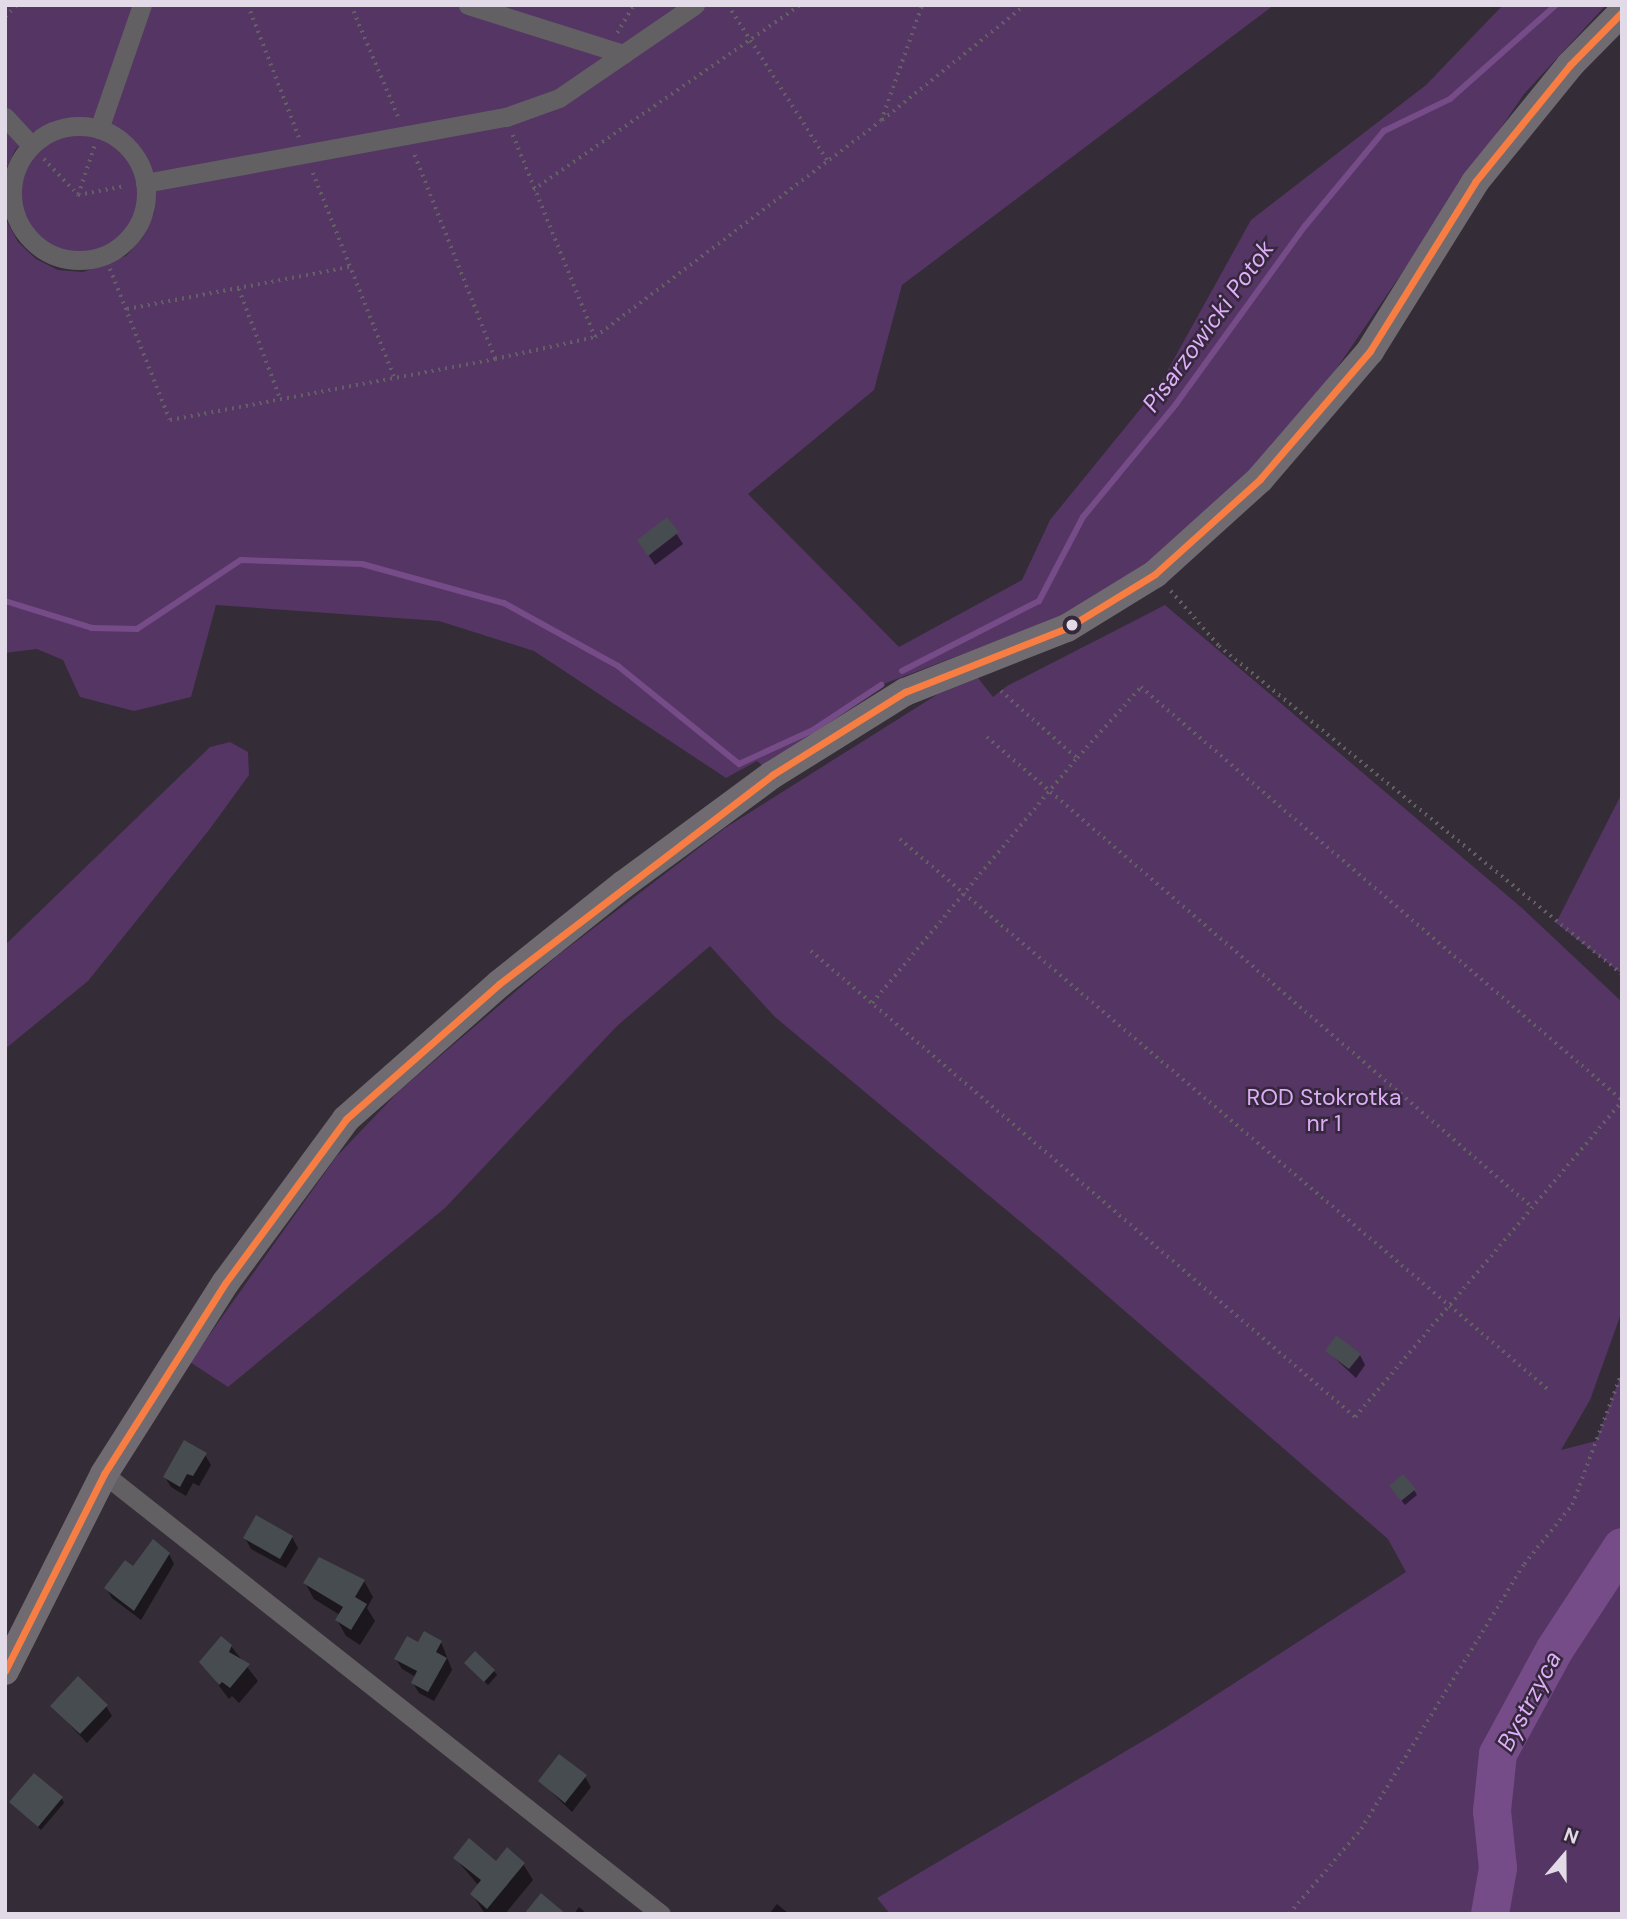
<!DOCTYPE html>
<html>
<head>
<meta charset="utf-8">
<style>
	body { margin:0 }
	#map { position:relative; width:1627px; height:1919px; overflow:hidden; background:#342c37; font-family:"DM Sans",sans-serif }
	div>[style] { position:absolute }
	.green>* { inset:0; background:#553564 }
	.round { border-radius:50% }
	.shadow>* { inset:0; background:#0007 }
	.stream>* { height:6px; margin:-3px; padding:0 3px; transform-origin:3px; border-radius:3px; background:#754b88 }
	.river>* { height:38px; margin:-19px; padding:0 19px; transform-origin:19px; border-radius:19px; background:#754b88 }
	.building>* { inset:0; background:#464c4f }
	.path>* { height:3.5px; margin-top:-1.75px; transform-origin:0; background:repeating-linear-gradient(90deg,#635f64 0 2px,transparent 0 7px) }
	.street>* { height:19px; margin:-9.5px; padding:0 9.5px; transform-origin:9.5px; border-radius:9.5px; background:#636064 }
	.street>.ring { margin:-9.5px; padding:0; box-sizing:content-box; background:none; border:19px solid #636064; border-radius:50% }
	.secondary>* { height:28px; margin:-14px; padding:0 14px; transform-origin:14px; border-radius:14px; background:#6f6b70 }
	.bus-1>* { height:7px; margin:-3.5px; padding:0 3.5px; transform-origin:3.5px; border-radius:3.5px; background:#f77d43 }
	.dots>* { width:19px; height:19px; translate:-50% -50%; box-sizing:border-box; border:4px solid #35273c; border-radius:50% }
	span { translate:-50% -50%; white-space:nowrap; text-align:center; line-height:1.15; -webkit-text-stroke:5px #35273c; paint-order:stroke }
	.park-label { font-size:23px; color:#ddacf6 }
	.water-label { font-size:24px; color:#dfaef8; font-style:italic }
	.frame { position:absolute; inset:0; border:7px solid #e3dae8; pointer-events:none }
	.north { position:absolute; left:1529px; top:1821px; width:70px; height:70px; -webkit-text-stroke:5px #35273c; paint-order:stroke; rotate:20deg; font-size:19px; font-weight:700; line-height:28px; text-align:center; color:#e3dae8 }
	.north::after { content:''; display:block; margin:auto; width:24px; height:32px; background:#e3dae8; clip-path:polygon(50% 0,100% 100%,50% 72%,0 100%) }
</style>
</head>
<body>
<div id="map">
	<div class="green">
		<i style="clip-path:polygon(5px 5px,1274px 5px,902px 285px,874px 390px,748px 494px,899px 647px,1022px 580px,1050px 520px,1159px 386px,1251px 220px,1426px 85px,1503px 5px,1606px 5px,1524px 94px,1313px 403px,1234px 487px,1141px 570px,1084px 608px,881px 685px,764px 767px,757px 761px,726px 778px,534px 651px,439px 621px,216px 605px,191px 697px,134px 711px,80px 697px,63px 660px,37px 649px,5px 653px,5px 218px,18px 242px,36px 259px,58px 270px,83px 272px,126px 256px,143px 237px,154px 214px,156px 189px,143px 151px,125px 133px,104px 122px,79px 118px,55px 121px,33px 132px,15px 150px,5px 171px)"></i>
		<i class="round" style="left:19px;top:135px;width:120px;height:120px"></i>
		<i style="clip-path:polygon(1165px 605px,1522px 908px,1622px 1002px,1622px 1311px,1590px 1400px,1561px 1450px,1596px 1441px,1622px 1372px,1622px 1914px,890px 1914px,877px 1898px,1165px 1728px,1406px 1572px,1388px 1539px,1059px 1254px,775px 1017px,710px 946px,617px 1026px,445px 1208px,228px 1387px,190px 1362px,336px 1157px,398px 1092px,557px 956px,725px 828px,938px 694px,978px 678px,993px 697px,1007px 686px)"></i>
		<i style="clip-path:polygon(230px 742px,248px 752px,249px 775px,209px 830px,88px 981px,5px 1049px,5px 945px,210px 747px)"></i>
		<i style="clip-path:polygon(1622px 793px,1622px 974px,1556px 923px)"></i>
	</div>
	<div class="shadow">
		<i style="clip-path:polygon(667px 519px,683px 544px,655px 565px,645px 550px)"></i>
		<i style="clip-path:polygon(1327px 1351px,1360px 1355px,1365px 1365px,1356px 1378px)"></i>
		<i style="clip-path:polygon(205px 1455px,211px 1465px,199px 1486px,193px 1483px,186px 1496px,171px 1487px,165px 1477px)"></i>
		<i style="clip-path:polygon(1414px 1490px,1417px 1495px,1405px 1505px,1394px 1491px)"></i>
		<i style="clip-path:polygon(292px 1537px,298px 1548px,286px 1568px,251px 1549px,245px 1538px)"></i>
		<i style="clip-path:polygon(169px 1554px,174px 1564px,141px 1620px,112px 1598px,106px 1588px,133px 1568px)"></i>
		<i style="clip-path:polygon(364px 1581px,373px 1597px,367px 1608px,375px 1621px,360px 1645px,346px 1636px,337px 1620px,340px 1615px,314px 1599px,305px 1583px)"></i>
		<i style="clip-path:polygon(441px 1642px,452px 1670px,434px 1701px,419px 1693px,413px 1683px,416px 1677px,402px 1669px,396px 1659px,419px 1644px)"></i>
		<i style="clip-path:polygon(231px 1646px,258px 1681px,239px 1703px,232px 1696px,229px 1699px,201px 1662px)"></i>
		<i style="clip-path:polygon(466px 1663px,494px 1671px,497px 1675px,488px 1685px)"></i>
		<i style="clip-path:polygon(52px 1706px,106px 1706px,112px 1716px,87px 1743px)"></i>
		<i style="clip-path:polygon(585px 1777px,591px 1787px,572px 1812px,540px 1781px)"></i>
		<i style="clip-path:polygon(62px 1799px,64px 1803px,41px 1830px,11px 1802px)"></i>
		<i style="clip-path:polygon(455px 1858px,523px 1864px,533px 1880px,505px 1914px,485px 1914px,472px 1894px,479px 1886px)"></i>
		<i style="clip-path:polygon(777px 1904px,789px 1914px,769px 1914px)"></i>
		<i style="clip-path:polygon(579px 1907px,587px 1914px,574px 1914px)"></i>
	</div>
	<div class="stream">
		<i style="left:5px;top:601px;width:91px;rotate:17.2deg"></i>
		<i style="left:92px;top:628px;width:45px;rotate:1.3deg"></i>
		<i style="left:137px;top:629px;width:125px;rotate:-33.6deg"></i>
		<i style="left:241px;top:560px;width:121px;rotate:1.9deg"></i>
		<i style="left:362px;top:564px;width:147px;rotate:15.4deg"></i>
		<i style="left:504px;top:603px;width:130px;rotate:28.9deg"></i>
		<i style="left:618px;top:666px;width:156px;rotate:39deg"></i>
		<i style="left:739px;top:764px;width:81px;rotate:-24.7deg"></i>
		<i style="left:813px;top:730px;width:82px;rotate:-33.5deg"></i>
		<i style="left:902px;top:671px;width:154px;rotate:-27.1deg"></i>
		<i style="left:1039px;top:601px;width:95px;rotate:-62.4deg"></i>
		<i style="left:1083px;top:517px;width:146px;rotate:-50.5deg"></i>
		<i style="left:1176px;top:404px;width:220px;rotate:-54.1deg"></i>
		<i style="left:1305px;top:226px;width:124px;rotate:-50.3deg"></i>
		<i style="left:1384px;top:131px;width:73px;rotate:-25.9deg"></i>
		<i style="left:1450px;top:99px;width:142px;rotate:-41.6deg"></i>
	</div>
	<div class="river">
		<i style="left:1490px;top:1914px;width:47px;rotate:-80.1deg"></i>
		<i style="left:1498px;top:1868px;width:57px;rotate:-96deg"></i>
		<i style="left:1492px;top:1811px;width:57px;rotate:-84deg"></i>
		<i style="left:1498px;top:1754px;width:119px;rotate:-61.5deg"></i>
		<i style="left:1555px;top:1649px;width:122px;rotate:-56.7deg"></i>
	</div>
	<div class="building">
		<i style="clip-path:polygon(667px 517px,679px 532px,648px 556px,637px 540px)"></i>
		<i style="clip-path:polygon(1336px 1335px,1361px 1354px,1349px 1369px,1325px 1351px)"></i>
		<i style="clip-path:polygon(184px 1440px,207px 1453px,193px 1476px,187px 1474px,180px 1487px,163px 1477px)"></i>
		<i style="clip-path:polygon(1403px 1474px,1416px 1489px,1401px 1501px,1389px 1486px)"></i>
		<i style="clip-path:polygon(256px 1515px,293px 1536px,280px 1559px,243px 1538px)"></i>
		<i style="clip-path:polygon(153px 1539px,170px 1553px,134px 1611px,104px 1588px,125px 1560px,133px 1566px)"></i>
		<i style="clip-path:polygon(319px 1557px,365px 1580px,355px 1597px,367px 1604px,351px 1630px,335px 1620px,343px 1607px,303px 1583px)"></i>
		<i style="clip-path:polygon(424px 1631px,442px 1641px,436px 1652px,447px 1658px,428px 1692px,411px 1683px,417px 1671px,394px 1659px,407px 1636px,418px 1642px)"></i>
		<i style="clip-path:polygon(221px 1636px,232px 1645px,229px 1652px,250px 1664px,230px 1688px,222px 1682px,219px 1685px,199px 1662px)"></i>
		<i style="clip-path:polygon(475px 1651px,495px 1670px,484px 1682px,464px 1663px)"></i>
		<i style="clip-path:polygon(78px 1676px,108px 1705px,80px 1734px,50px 1706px)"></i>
		<i style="clip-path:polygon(559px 1754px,587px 1775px,565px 1803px,538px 1781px)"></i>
		<i style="clip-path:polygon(34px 1773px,63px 1797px,38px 1827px,9px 1802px)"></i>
		<i style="clip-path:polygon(469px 1838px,496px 1861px,507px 1847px,525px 1863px,487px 1909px,470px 1894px,481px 1880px,453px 1858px)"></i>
		<i style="clip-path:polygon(541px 1893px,566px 1914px,524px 1914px)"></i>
	</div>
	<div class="path">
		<i style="left:248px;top:5px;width:142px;rotate:68.9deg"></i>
		<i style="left:351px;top:5px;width:121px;rotate:67.1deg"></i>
		<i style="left:728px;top:5px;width:184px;rotate:57.4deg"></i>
		<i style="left:5px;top:17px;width:17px;rotate:-45deg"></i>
		<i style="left:617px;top:33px;width:33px;rotate:-59deg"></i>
		<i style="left:882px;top:120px;width:184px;rotate:-38.8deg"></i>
		<i style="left:513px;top:135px;width:218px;rotate:67.9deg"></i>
		<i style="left:44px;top:159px;width:50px;rotate:46.6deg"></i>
		<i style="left:78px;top:195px;width:48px;rotate:-10.8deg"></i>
		<i style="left:313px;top:173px;width:219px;rotate:68.3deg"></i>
		<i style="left:533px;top:190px;width:325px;rotate:-34.7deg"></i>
		<i style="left:78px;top:195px;width:51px;rotate:-71.6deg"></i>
		<i style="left:5px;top:204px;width:8px;rotate:-7deg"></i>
		<i style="left:105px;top:256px;width:176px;rotate:68.4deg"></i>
		<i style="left:170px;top:420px;width:331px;rotate:-10.6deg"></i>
		<i style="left:495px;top:359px;width:223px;rotate:-111.6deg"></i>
		<i style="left:239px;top:289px;width:116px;rotate:69.4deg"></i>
		<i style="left:127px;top:309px;width:227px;rotate:-10.7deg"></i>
		<i style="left:495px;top:359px;width:102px;rotate:-12.4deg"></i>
		<i style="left:595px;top:337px;width:358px;rotate:-37.1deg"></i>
		<i style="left:881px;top:121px;width:123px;rotate:-70.5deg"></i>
		<i style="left:1171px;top:591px;width:73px;rotate:48.9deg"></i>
		<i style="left:1219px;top:646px;width:520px;rotate:39.14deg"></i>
		<i style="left:1001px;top:691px;width:101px;rotate:41.4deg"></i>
		<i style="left:1077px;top:758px;width:96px;rotate:-48deg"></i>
		<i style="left:1141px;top:687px;width:634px;rotate:40.65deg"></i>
		<i style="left:987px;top:737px;width:720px;rotate:40.77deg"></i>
		<i style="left:900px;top:839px;width:853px;rotate:40.34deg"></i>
		<i style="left:811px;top:951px;width:716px;rotate:40.58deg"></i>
		<i style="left:1355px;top:1417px;width:414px;rotate:-49.8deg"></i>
		<i style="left:872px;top:1003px;width:319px;rotate:-50.1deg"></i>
		<i style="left:1289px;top:1914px;width:111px;rotate:-49.7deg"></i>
		<i style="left:1361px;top:1829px;width:311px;rotate:-58.4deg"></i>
		<i style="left:1524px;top:1564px;width:76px;rotate:-50.9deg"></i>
		<i style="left:1572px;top:1505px;width:142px;rotate:-69.4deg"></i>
	</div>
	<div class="street">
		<i style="left:468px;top:5px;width:163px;rotate:17.5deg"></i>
		<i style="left:5px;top:117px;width:38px;rotate:47deg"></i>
		<i class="ring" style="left:12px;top:126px;width:115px;height:115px"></i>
		<i style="left:99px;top:129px;width:131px;rotate:-70.9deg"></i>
		<i style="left:145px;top:183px;width:367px;rotate:-10.4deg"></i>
		<i style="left:506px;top:117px;width:56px;rotate:-19.7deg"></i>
		<i style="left:559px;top:98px;width:165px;rotate:-34.4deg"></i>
		<i style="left:104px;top:1474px;width:710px;rotate:38.31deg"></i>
	</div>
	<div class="secondary">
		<i style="left:5px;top:1671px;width:220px;rotate:-63.3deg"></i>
		<i style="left:104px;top:1474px;width:227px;rotate:-57.6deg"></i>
		<i style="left:226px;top:1282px;width:202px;rotate:-53.6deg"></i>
		<i style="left:346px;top:1119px;width:204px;rotate:-41.4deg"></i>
		<i style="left:499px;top:984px;width:160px;rotate:-38.7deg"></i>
		<i style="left:624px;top:884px;width:184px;rotate:-36.4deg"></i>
		<i style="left:772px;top:775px;width:157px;rotate:-32deg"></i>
		<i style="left:905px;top:692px;width:174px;rotate:-21.6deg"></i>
		<i style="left:1067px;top:628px;width:103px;rotate:-31.5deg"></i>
		<i style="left:1155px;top:574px;width:142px;rotate:-42.1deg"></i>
		<i style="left:1260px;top:479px;width:169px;rotate:-49.3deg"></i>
		<i style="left:1370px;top:351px;width:199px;rotate:-58.1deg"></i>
		<i style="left:1475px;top:182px;width:151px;rotate:-50.9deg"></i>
		<i style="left:1570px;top:65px;width:74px;rotate:-45.5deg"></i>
	</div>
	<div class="bus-1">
		<i style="left:5px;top:1671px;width:220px;rotate:-63.3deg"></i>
		<i style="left:104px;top:1474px;width:227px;rotate:-57.6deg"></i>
		<i style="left:226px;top:1282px;width:202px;rotate:-53.6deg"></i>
		<i style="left:346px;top:1119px;width:204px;rotate:-41.4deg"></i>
		<i style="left:499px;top:984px;width:344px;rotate:-37.4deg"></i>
		<i style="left:772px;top:775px;width:157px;rotate:-32deg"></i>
		<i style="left:905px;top:692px;width:174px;rotate:-21.6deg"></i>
		<i style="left:1067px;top:628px;width:103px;rotate:-31.5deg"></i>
		<i style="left:1155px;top:574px;width:142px;rotate:-42.1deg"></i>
		<i style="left:1260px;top:479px;width:169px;rotate:-49.3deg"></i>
		<i style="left:1370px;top:351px;width:199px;rotate:-58.1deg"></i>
		<i style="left:1475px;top:182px;width:151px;rotate:-50.9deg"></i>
		<i style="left:1570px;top:65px;width:74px;rotate:-45.5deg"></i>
	</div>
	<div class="dots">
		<i style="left:1072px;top:625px;background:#e3dae8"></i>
	</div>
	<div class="park-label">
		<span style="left:1324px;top:1110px">ROD Stokrotka<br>nr 1</span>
	</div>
	<div class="water-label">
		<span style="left:1208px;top:326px;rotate:-54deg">Pisarzowicki Potok</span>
		<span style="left:1529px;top:1701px;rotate:-62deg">Bystrzyca</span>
	</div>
	<div class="frame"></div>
	<div class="north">N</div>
</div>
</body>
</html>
